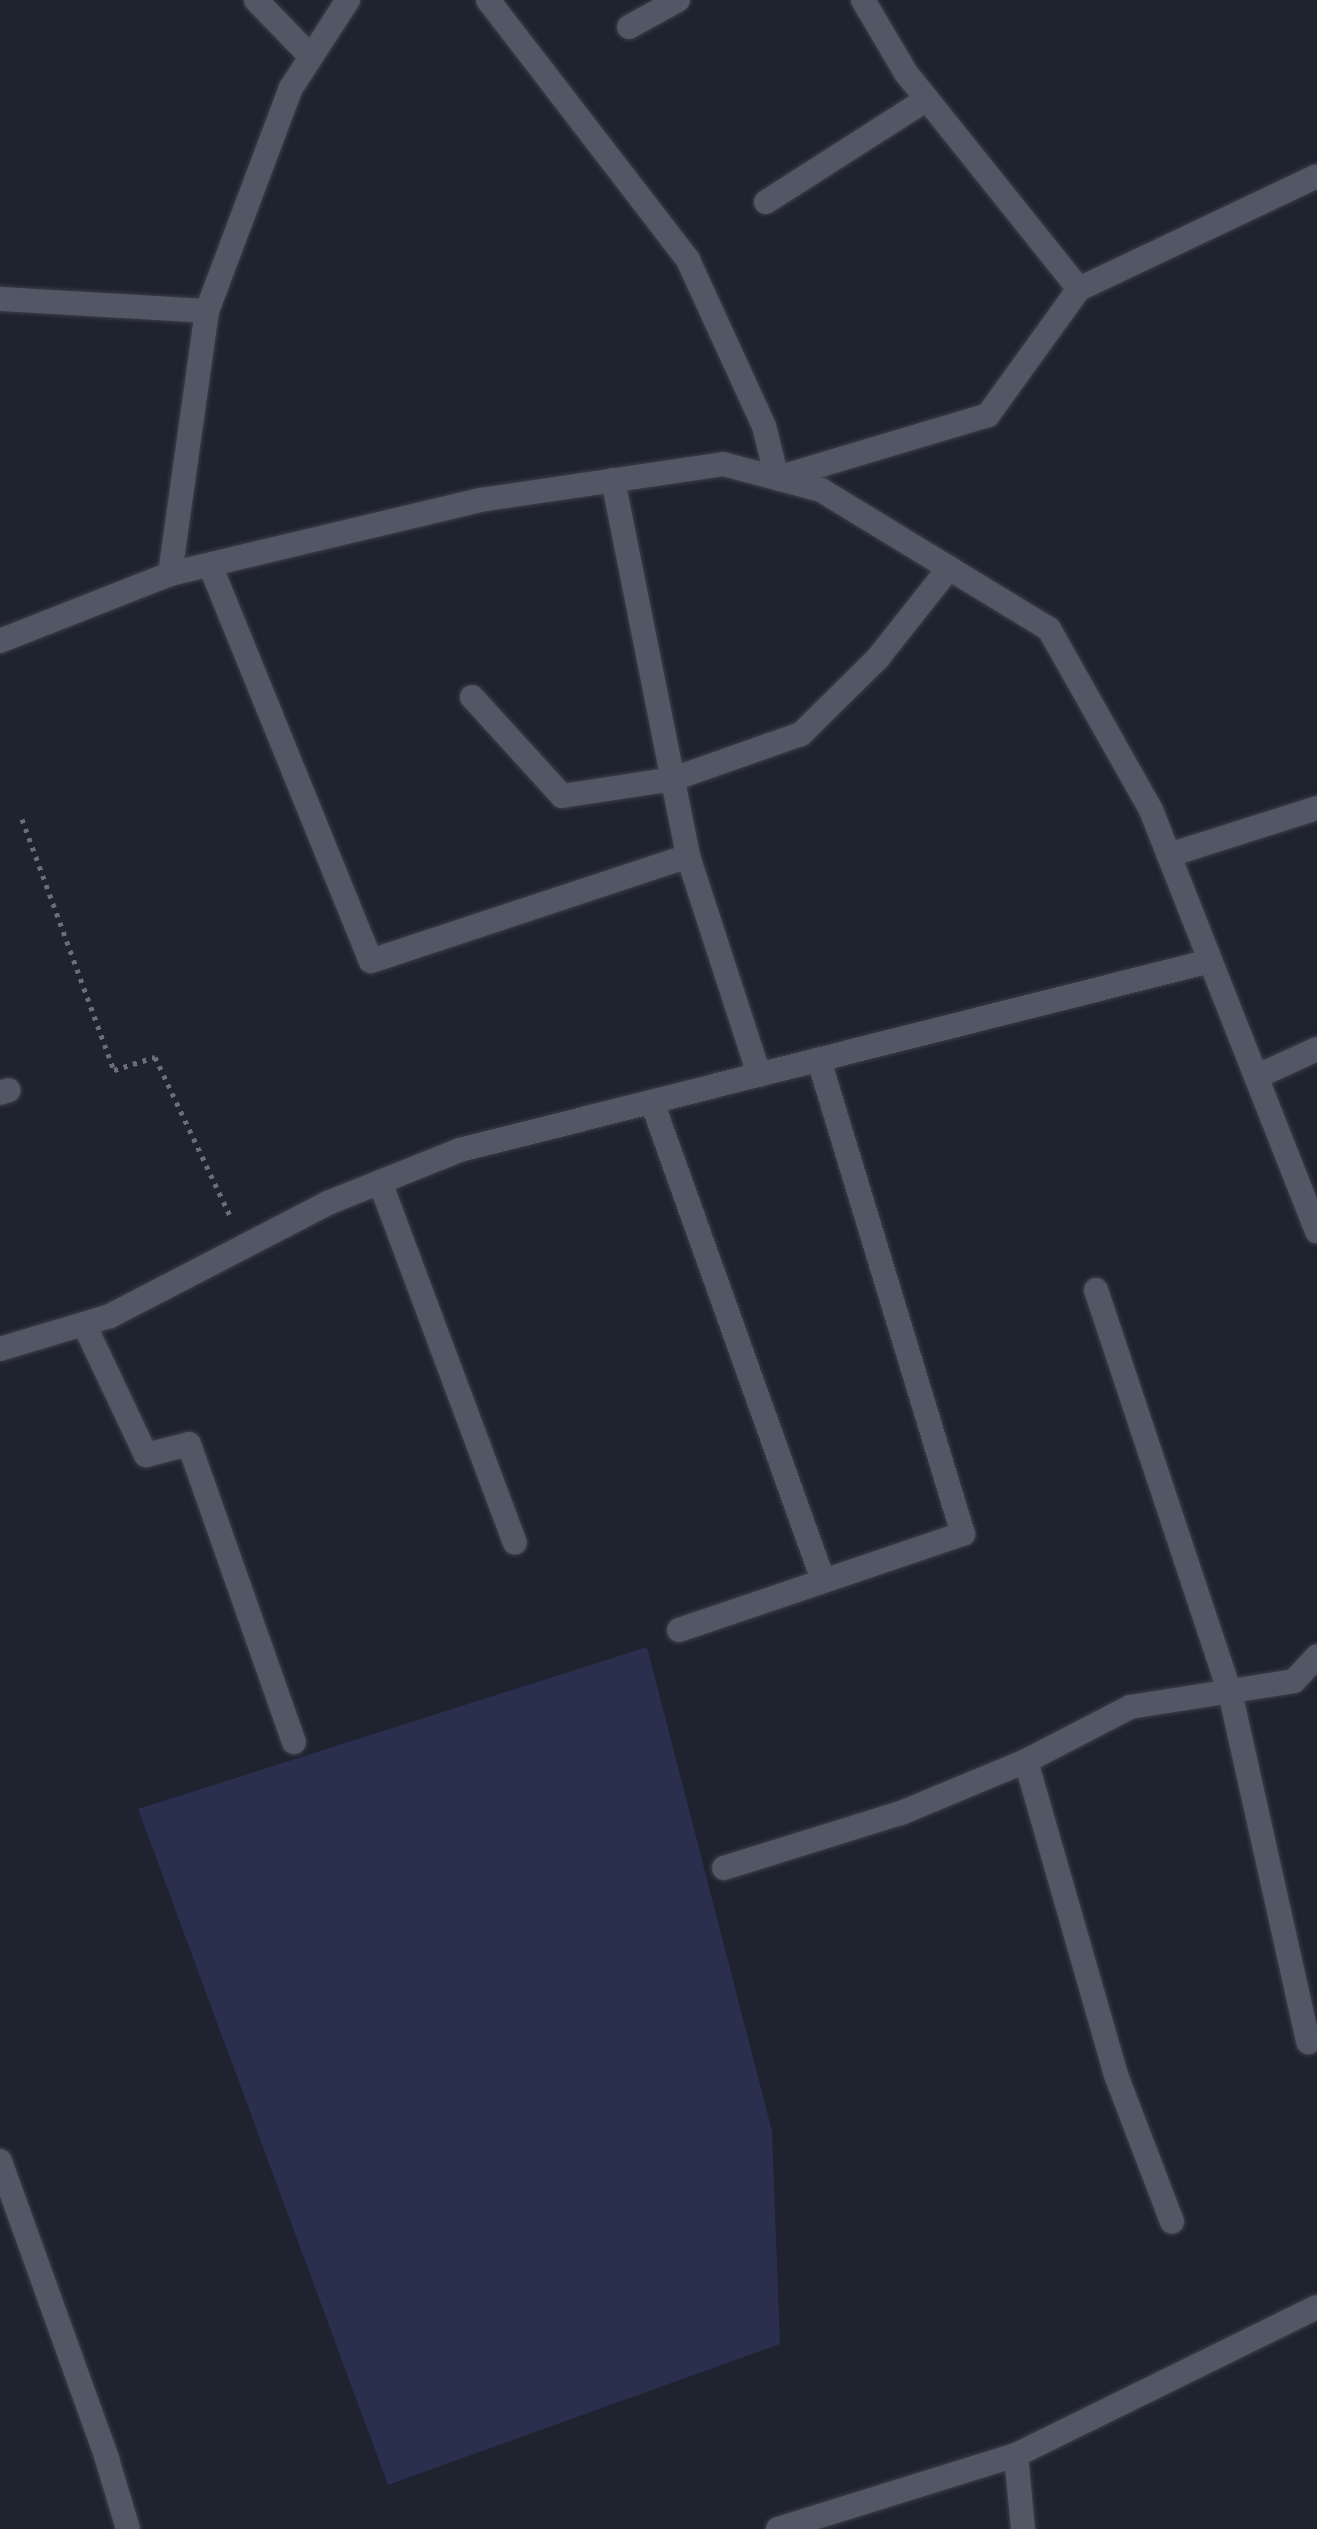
<!DOCTYPE html>
<html>
<head>
<meta charset="utf-8">
<style>
	body { margin:0 }
	#map { position:relative; width:1317px; height:2529px; overflow:hidden; background:#1f222f; font-family:"Source Sans 3",sans-serif }
	div>[style] { position:absolute }
	.green>* { inset:0; background:#2a2f4d }
	.path>* { height:5px; margin-top:-2.5px; transform-origin:0; background:repeating-linear-gradient(90deg,#6b6e79 0 4px,transparent 0 10px) }
	.roads { filter:drop-shadow(0 0 2px #3c3e49) drop-shadow(0 0 2px #3c3e49) }
	.lane>* { height:24px; margin:-12px; padding:0 12px; transform-origin:12px; border-radius:12px; background:#535665 }
	.street>* { height:24px; margin:-12px; padding:0 12px; transform-origin:12px; border-radius:12px; background:#535665 }
	span { translate:-50% -50%; white-space:nowrap; text-align:center; line-height:1.15; -webkit-text-stroke:7px #1f222f; paint-order:stroke }
</style>
</head>
<body>
<div id="map">
	<div class="green">
		<i style="clip-path:polygon(647px 1647px,772px 2131px,780px 2344px,388px 2485px,138px 1809px)"></i>
	</div>
	<div class="path">
		<i style="left:22px;top:819px;width:267px;rotate:69.9deg"></i>
		<i style="left:114px;top:1070px;width:43px;rotate:-17.6deg"></i>
		<i style="left:155px;top:1057px;width:176px;rotate:64.7deg"></i>
	</div>
	<div class="roads">
		<div class="lane">
			<i style="left:1016px;top:2455px;width:74px;rotate:84.6deg"></i>
		</div>
		<div class="street">
			<i style="left:256px;top:0;width:79px;rotate:46deg"></i>
			<i style="left:488px;top:0;width:328px;rotate:52.4deg"></i>
			<i style="left:688px;top:260px;width:183px;rotate:65.4deg"></i>
			<i style="left:764px;top:426px;width:54px;rotate:76deg"></i>
			<i style="left:777px;top:478px;width:220px;rotate:-16.6deg"></i>
			<i style="left:988px;top:415px;width:155px;rotate:-54.2deg"></i>
			<i style="left:1079px;top:289px;width:263px;rotate:-25.4deg"></i>
			<i style="left:863px;top:0;width:85px;rotate:59.5deg"></i>
			<i style="left:906px;top:73px;width:277px;rotate:51.3deg"></i>
			<i style="left:629px;top:27px;width:56px;rotate:-28.9deg"></i>
			<i style="left:766px;top:202px;width:191px;rotate:-32.6deg"></i>
			<i style="left:0;top:299px;width:207px;rotate:3.3deg"></i>
			<i style="left:613px;top:480px;width:383px;rotate:78.7deg"></i>
			<i style="left:688px;top:856px;width:230px;rotate:72deg"></i>
			<i style="left:210px;top:565px;width:427px;rotate:67.9deg"></i>
			<i style="left:371px;top:961px;width:334px;rotate:-18.3deg"></i>
			<i style="left:170px;top:574px;width:266px;rotate:-82deg"></i>
			<i style="left:207px;top:311px;width:238px;rotate:-69.4deg"></i>
			<i style="left:291px;top:88px;width:105px;rotate:-57.1deg"></i>
			<i style="left:0;top:641px;width:183px;rotate:-21.5deg"></i>
			<i style="left:170px;top:574px;width:319px;rotate:-13.4deg"></i>
			<i style="left:480px;top:500px;width:246px;rotate:-8.4deg"></i>
			<i style="left:723px;top:464px;width:101px;rotate:14.9deg"></i>
			<i style="left:821px;top:490px;width:267px;rotate:31.4deg"></i>
			<i style="left:1049px;top:629px;width:208px;rotate:60.6deg"></i>
			<i style="left:1151px;top:810px;width:453px;rotate:68.5deg"></i>
			<i style="left:472px;top:697px;width:134px;rotate:47.7deg"></i>
			<i style="left:562px;top:796px;width:112px;rotate:-8.7deg"></i>
			<i style="left:673px;top:779px;width:136px;rotate:-19.4deg"></i>
			<i style="left:801px;top:734px;width:108px;rotate:-44.6deg"></i>
			<i style="left:878px;top:658px;width:115px;rotate:-51.7deg"></i>
			<i style="left:1169px;top:855px;width:155px;rotate:-17.6deg"></i>
			<i style="left:1256px;top:1077px;width:67px;rotate:-24.7deg"></i>
			<i style="left:0;top:1093px;width:9px;rotate:-18deg"></i>
			<i style="left:652px;top:1102px;width:508px;rotate:70.32deg"></i>
			<i style="left:380px;top:1182px;width:385px;rotate:69.5deg"></i>
			<i style="left:1096px;top:1290px;width:424px;rotate:71.6deg"></i>
			<i style="left:1230px;top:1692px;width:359px;rotate:77.4deg"></i>
			<i style="left:84px;top:1324px;width:145px;rotate:64.7deg"></i>
			<i style="left:146px;top:1455px;width:44px;rotate:-14.3deg"></i>
			<i style="left:189px;top:1444px;width:316px;rotate:70.6deg"></i>
			<i style="left:0;top:1349px;width:115px;rotate:-16.7deg"></i>
			<i style="left:110px;top:1316px;width:246px;rotate:-27.4deg"></i>
			<i style="left:328px;top:1203px;width:142px;rotate:-21.9deg"></i>
			<i style="left:460px;top:1150px;width:773px;rotate:-14.14deg"></i>
			<i style="left:679px;top:1630px;width:300px;rotate:-18.7deg"></i>
			<i style="left:963px;top:1534px;width:496px;rotate:-106.9deg"></i>
			<i style="left:1026px;top:1761px;width:327px;rotate:74deg"></i>
			<i style="left:1116px;top:2075px;width:157px;rotate:69.1deg"></i>
			<i style="left:724px;top:1868px;width:185px;rotate:-17.3deg"></i>
			<i style="left:901px;top:1813px;width:135px;rotate:-22.6deg"></i>
			<i style="left:1026px;top:1761px;width:117px;rotate:-27.4deg"></i>
			<i style="left:1130px;top:1707px;width:166px;rotate:-9deg"></i>
			<i style="left:1294px;top:1681px;width:34px;rotate:-47deg"></i>
			<i style="left:0;top:2161px;width:317px;rotate:70.2deg"></i>
			<i style="left:107px;top:2459px;width:73px;rotate:73.3deg"></i>
			<i style="left:778px;top:2529px;width:249px;rotate:-17.3deg"></i>
			<i style="left:1016px;top:2455px;width:335px;rotate:-26.2deg"></i>
		</div>
	</div>
</div>
</body>
</html>
